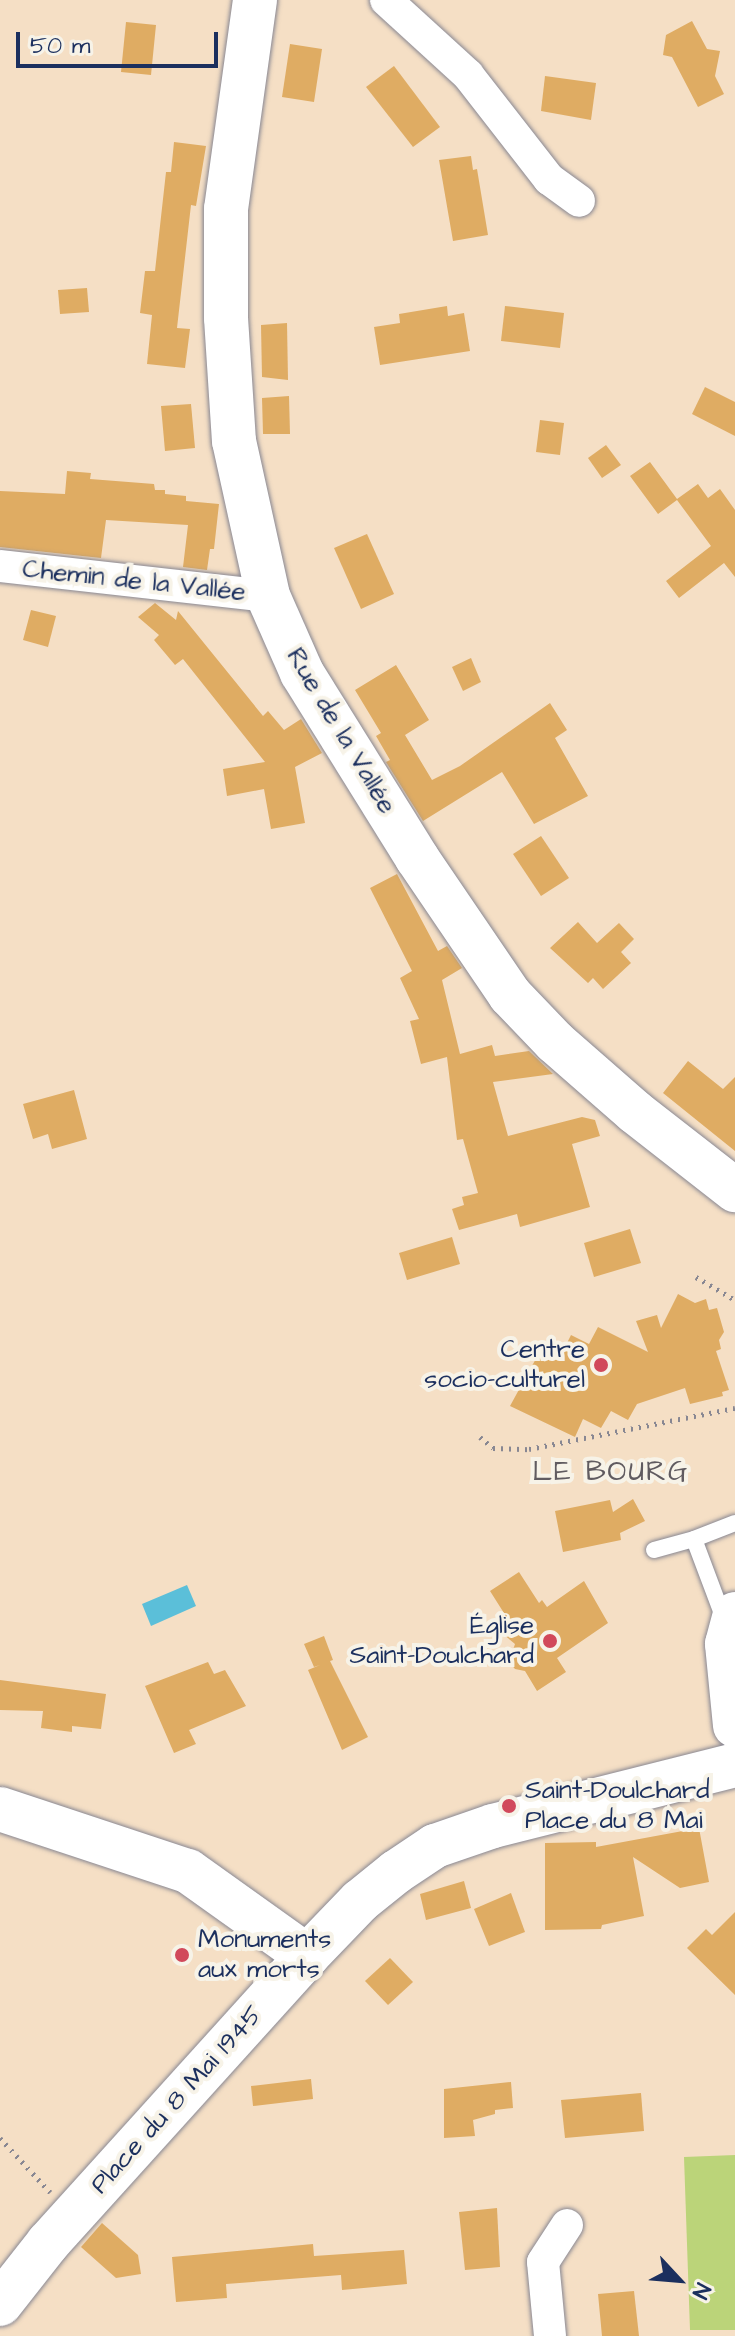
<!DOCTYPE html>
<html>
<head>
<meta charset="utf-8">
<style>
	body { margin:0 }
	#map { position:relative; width:735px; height:2336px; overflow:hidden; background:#f5dfc5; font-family:"Architects Daughter",sans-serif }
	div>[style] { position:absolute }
	.green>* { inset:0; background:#bbd479 }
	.water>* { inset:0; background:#5bbfd9 }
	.building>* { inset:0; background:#dfac63 }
	.path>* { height:5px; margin-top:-2.5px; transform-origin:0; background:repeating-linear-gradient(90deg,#888792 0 2px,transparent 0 8px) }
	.roads { filter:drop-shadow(0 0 2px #888792) drop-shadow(0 0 2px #888792) }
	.lane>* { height:16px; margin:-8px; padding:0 8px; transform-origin:8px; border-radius:8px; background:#fff }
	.street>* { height:32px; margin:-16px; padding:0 16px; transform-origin:16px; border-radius:16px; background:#fff }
	.secondary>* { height:44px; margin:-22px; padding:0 22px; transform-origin:22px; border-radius:22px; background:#fff }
	.dots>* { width:22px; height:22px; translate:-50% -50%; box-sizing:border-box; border:4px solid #f7f3e8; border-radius:50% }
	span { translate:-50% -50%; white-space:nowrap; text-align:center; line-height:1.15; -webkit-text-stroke:8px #f7f3e8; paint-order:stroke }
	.street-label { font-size:26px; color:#1b2f5e }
	.poi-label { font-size:26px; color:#1b2f5e }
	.right { translate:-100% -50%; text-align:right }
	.left { translate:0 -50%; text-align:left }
	.neighbourhood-label { font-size:28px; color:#605b60; letter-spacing:2px }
	.north { position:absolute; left:639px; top:2240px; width:80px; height:80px; -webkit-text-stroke:6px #f7f3e8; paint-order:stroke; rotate:116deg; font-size:22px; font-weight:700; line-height:32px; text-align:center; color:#1b2f5e }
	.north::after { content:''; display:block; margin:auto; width:28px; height:36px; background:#1b2f5e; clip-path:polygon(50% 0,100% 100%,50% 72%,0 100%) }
	.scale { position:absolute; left:16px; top:32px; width:202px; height:36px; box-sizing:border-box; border:4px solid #1b2f5e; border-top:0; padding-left:10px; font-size:24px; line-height:28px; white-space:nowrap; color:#1b2f5e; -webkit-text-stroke:6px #f7f3e8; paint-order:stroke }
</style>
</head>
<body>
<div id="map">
	<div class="green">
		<i style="clip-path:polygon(735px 2155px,735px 2330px,690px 2330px,684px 2157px)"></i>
	</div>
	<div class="water">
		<i style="clip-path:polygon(187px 1585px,196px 1606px,151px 1626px,142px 1604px)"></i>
	</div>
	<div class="building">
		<i style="clip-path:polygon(692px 21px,707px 49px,720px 51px,715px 76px,724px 94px,698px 107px,672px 57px,663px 55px,666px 35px)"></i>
		<i style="clip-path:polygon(126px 22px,156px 25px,151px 75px,121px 72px)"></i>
		<i style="clip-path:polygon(290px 44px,322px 49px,314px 102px,282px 97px)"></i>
		<i style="clip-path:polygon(394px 66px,440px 127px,413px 147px,366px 87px)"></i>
		<i style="clip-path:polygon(545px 76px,596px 83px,591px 120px,541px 111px)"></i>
		<i style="clip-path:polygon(174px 142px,206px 146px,196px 206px,191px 205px,177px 328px,190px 329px,185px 368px,147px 364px,152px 315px,140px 313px,145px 271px,155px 271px,166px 172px,171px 172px)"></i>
		<i style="clip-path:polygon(471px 156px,473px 170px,477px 169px,488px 235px,453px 241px,439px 160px)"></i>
		<i style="clip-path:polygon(87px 288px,89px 312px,60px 314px,58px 290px)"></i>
		<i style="clip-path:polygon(447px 306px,448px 316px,464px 313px,470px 351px,380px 365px,374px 327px,400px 323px,399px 314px)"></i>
		<i style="clip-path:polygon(505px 306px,564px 313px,560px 348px,501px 341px)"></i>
		<i style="clip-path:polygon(287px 323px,288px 380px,262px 377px,261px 325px)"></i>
		<i style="clip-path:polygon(705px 387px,735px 402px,735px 436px,692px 414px)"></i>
		<i style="clip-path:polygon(289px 396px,290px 434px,263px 434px,262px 398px)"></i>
		<i style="clip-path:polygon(191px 404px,195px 448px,165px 451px,161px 406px)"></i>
		<i style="clip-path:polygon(540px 420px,564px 423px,560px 455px,536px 452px)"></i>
		<i style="clip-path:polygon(606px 445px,621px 465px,602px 478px,588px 458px)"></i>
		<i style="clip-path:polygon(650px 462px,677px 499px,698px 484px,708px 498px,720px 489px,735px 510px,735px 577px,724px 563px,679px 598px,666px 581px,711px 546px,677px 500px,658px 514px,630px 476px)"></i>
		<i style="clip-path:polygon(67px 471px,91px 473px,90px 479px,154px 484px,155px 490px,165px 490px,165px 494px,186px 496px,186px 501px,219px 504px,214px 549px,210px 549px,207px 570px,183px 567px,188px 525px,106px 520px,101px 558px,0 547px,0 491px,65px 494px)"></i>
		<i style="clip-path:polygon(367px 534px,394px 594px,361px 609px,334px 548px)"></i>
		<i style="clip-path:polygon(155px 603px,176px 620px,178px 611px,263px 716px,268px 711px,284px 730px,301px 719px,322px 753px,295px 767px,305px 823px,271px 829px,264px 789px,227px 796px,223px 769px,265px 762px,183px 659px,175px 665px,154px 640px,159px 635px,138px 617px)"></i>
		<i style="clip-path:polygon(31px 610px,56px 616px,48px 647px,23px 640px)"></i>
		<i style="clip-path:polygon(471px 658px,481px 682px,463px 691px,452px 667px)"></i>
		<i style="clip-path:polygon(396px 665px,429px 720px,405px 735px,432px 780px,460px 766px,550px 703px,567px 730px,555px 738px,588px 796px,534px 824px,502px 772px,423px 821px,386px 762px,390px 760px,376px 736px,381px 733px,355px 690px)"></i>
		<i style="clip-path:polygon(541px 836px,569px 878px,541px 896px,513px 854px)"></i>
		<i style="clip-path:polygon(397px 874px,438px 951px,447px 946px,462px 968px,442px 980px,460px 1054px,492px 1045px,495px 1056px,529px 1051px,553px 1074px,493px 1082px,508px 1136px,582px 1117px,595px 1120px,600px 1136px,572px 1144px,590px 1207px,520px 1227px,517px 1214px,459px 1230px,452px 1209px,464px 1205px,462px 1197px,478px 1193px,463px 1139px,457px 1140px,447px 1057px,421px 1064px,410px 1021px,419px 1019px,400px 978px,412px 971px,370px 888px)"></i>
		<i style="clip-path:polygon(578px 922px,597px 943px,619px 923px,634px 939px,621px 952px,631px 963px,603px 989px,593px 978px,588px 983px,550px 948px)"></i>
		<i style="clip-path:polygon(688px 1061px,723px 1089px,735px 1077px,735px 1151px,663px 1093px)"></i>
		<i style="clip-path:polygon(74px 1090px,87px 1139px,52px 1149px,48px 1134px,33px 1139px,23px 1104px)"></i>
		<i style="clip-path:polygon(630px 1229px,641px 1263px,594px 1277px,584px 1243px)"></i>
		<i style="clip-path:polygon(452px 1237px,460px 1264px,407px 1280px,399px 1253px)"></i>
		<i style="clip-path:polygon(678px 1294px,695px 1303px,706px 1299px,709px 1310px,717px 1308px,724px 1332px,719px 1340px,721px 1349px,716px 1351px,729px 1390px,722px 1392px,723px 1396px,690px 1404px,685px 1388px,637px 1404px,628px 1420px,611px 1411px,601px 1428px,583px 1419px,575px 1437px,510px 1406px,544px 1344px,562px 1353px,571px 1335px,589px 1344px,598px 1327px,648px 1352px,636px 1321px,657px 1315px,661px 1328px)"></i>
		<i style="clip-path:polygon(633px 1499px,645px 1521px,620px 1533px,621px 1540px,563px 1552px,555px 1511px,610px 1500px,613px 1512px)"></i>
		<i style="clip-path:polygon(519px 1572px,539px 1603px,542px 1600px,547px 1607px,584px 1581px,608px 1623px,557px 1658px,566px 1672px,537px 1691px,525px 1671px,515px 1669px,509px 1662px,515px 1644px,503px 1634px,509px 1621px,490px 1591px)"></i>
		<i style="clip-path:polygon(324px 1636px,333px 1660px,330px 1661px,368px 1737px,342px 1750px,308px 1670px,320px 1665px,314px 1667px,304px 1644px)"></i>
		<i style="clip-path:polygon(208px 1662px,214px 1674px,225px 1670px,246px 1706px,189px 1730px,196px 1744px,174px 1753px,145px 1686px)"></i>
		<i style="clip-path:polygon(0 1680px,106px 1694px,101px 1729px,72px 1726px,72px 1732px,41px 1728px,43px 1711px,0 1710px)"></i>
		<i style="clip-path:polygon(699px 1828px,709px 1882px,680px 1888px,633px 1857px,644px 1916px,602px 1925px,601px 1929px,545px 1930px,545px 1843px,596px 1842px,596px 1847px)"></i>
		<i style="clip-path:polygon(464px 1881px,471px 1908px,426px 1920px,420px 1894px)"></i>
		<i style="clip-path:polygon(511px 1893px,525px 1932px,489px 1946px,474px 1909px)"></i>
		<i style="clip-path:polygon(735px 1912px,735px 1995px,687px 1948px,706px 1929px,712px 1935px)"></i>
		<i style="clip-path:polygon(390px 1958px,413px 1982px,388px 2005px,365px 1981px)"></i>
		<i style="clip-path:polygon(311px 2079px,313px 2099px,253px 2106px,251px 2086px)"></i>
		<i style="clip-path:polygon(511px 2082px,513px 2108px,495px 2110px,495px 2114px,473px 2120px,475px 2136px,444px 2138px,444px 2089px)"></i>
		<i style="clip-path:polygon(641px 2093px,644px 2131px,565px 2138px,561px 2100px)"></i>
		<i style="clip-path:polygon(497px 2208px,500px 2267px,465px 2270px,459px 2212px)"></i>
		<i style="clip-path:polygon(102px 2223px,138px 2255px,141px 2274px,116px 2278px,81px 2247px)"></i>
		<i style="clip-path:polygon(313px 2244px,314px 2256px,404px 2250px,407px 2284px,342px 2290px,341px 2275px,226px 2284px,227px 2298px,176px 2302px,172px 2257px)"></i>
		<i style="clip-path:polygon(634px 2291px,639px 2336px,602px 2336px,598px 2294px)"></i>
	</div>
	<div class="path">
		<i style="left:696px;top:1277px;width:45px;rotate:30.5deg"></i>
		<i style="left:480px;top:1437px;width:17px;rotate:40deg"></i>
		<i style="left:493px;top:1448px;width:36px;rotate:2deg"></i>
		<i style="left:529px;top:1449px;width:210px;rotate:-11.3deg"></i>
		<i style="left:0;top:2138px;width:74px;rotate:47.2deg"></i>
	</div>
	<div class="roads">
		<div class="lane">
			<i style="left:654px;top:1550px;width:41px;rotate:-15.4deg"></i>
			<i style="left:724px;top:1619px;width:85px;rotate:-110.6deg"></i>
			<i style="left:694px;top:1539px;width:44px;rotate:-21.3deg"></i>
		</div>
		<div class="street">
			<i style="left:386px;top:0;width:111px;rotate:42.4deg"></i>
			<i style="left:468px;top:75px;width:132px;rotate:52.1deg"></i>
			<i style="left:549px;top:179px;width:37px;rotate:36deg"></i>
			<i style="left:0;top:566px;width:270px;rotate:6.4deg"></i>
			<i style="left:550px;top:2336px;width:74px;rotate:-95.4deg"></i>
			<i style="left:543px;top:2262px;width:44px;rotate:-57deg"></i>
		</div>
		<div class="secondary">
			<i style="left:255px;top:0;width:211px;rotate:97.9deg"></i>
			<i style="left:226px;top:209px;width:109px;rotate:90deg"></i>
			<i style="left:226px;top:318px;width:123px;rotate:86.3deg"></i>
			<i style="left:234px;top:441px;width:159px;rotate:77.6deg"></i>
			<i style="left:268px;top:596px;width:84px;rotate:66.2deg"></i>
			<i style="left:302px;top:673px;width:218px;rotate:58.1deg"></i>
			<i style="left:417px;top:858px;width:166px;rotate:55.8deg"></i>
			<i style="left:510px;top:995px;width:65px;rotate:46.2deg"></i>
			<i style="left:555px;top:1042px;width:106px;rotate:41.2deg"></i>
			<i style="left:635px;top:1112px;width:127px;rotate:38deg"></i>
			<i style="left:735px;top:1614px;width:31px;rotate:105deg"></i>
			<i style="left:727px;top:1644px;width:82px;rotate:84.4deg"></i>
			<i style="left:0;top:1809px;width:198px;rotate:18.3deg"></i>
			<i style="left:188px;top:1871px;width:146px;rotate:35.5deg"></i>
			<i style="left:0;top:2304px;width:78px;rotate:-51.8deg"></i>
			<i style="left:48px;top:2243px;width:387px;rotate:-47.9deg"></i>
			<i style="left:307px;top:1956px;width:76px;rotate:-46.1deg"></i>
			<i style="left:360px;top:1901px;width:46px;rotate:-38.9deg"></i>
			<i style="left:396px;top:1872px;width:47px;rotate:-33.7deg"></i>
			<i style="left:435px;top:1846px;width:61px;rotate:-19deg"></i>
			<i style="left:493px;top:1826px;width:245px;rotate:-14.1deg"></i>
		</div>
	</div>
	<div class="dots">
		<i style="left:601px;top:1365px;background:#d1495b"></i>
		<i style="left:550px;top:1641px;background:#d1495b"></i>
		<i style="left:509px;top:1806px;background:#d1495b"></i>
		<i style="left:182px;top:1955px;background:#d1495b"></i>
	</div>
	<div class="street-label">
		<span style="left:134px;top:581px;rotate:6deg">Chemin de la Vallée</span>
		<span style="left:341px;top:731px;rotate:59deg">Rue de la Vallée</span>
		<span style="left:177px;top:2100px;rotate:-48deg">Place du 8 Mai 1945</span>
	</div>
	<div class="poi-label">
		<span class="right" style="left:585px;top:1365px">Centre<br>socio-culturel</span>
		<span class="right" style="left:534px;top:1641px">Église<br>Saint-Doulchard</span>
		<span class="left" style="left:525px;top:1806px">Saint-Doulchard<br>Place du 8 Mai</span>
		<span class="left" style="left:198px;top:1955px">Monuments<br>aux morts</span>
	</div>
	<div class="neighbourhood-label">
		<span style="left:611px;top:1472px">LE BOURG</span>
	</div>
	<div class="north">N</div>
	<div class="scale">50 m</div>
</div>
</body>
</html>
